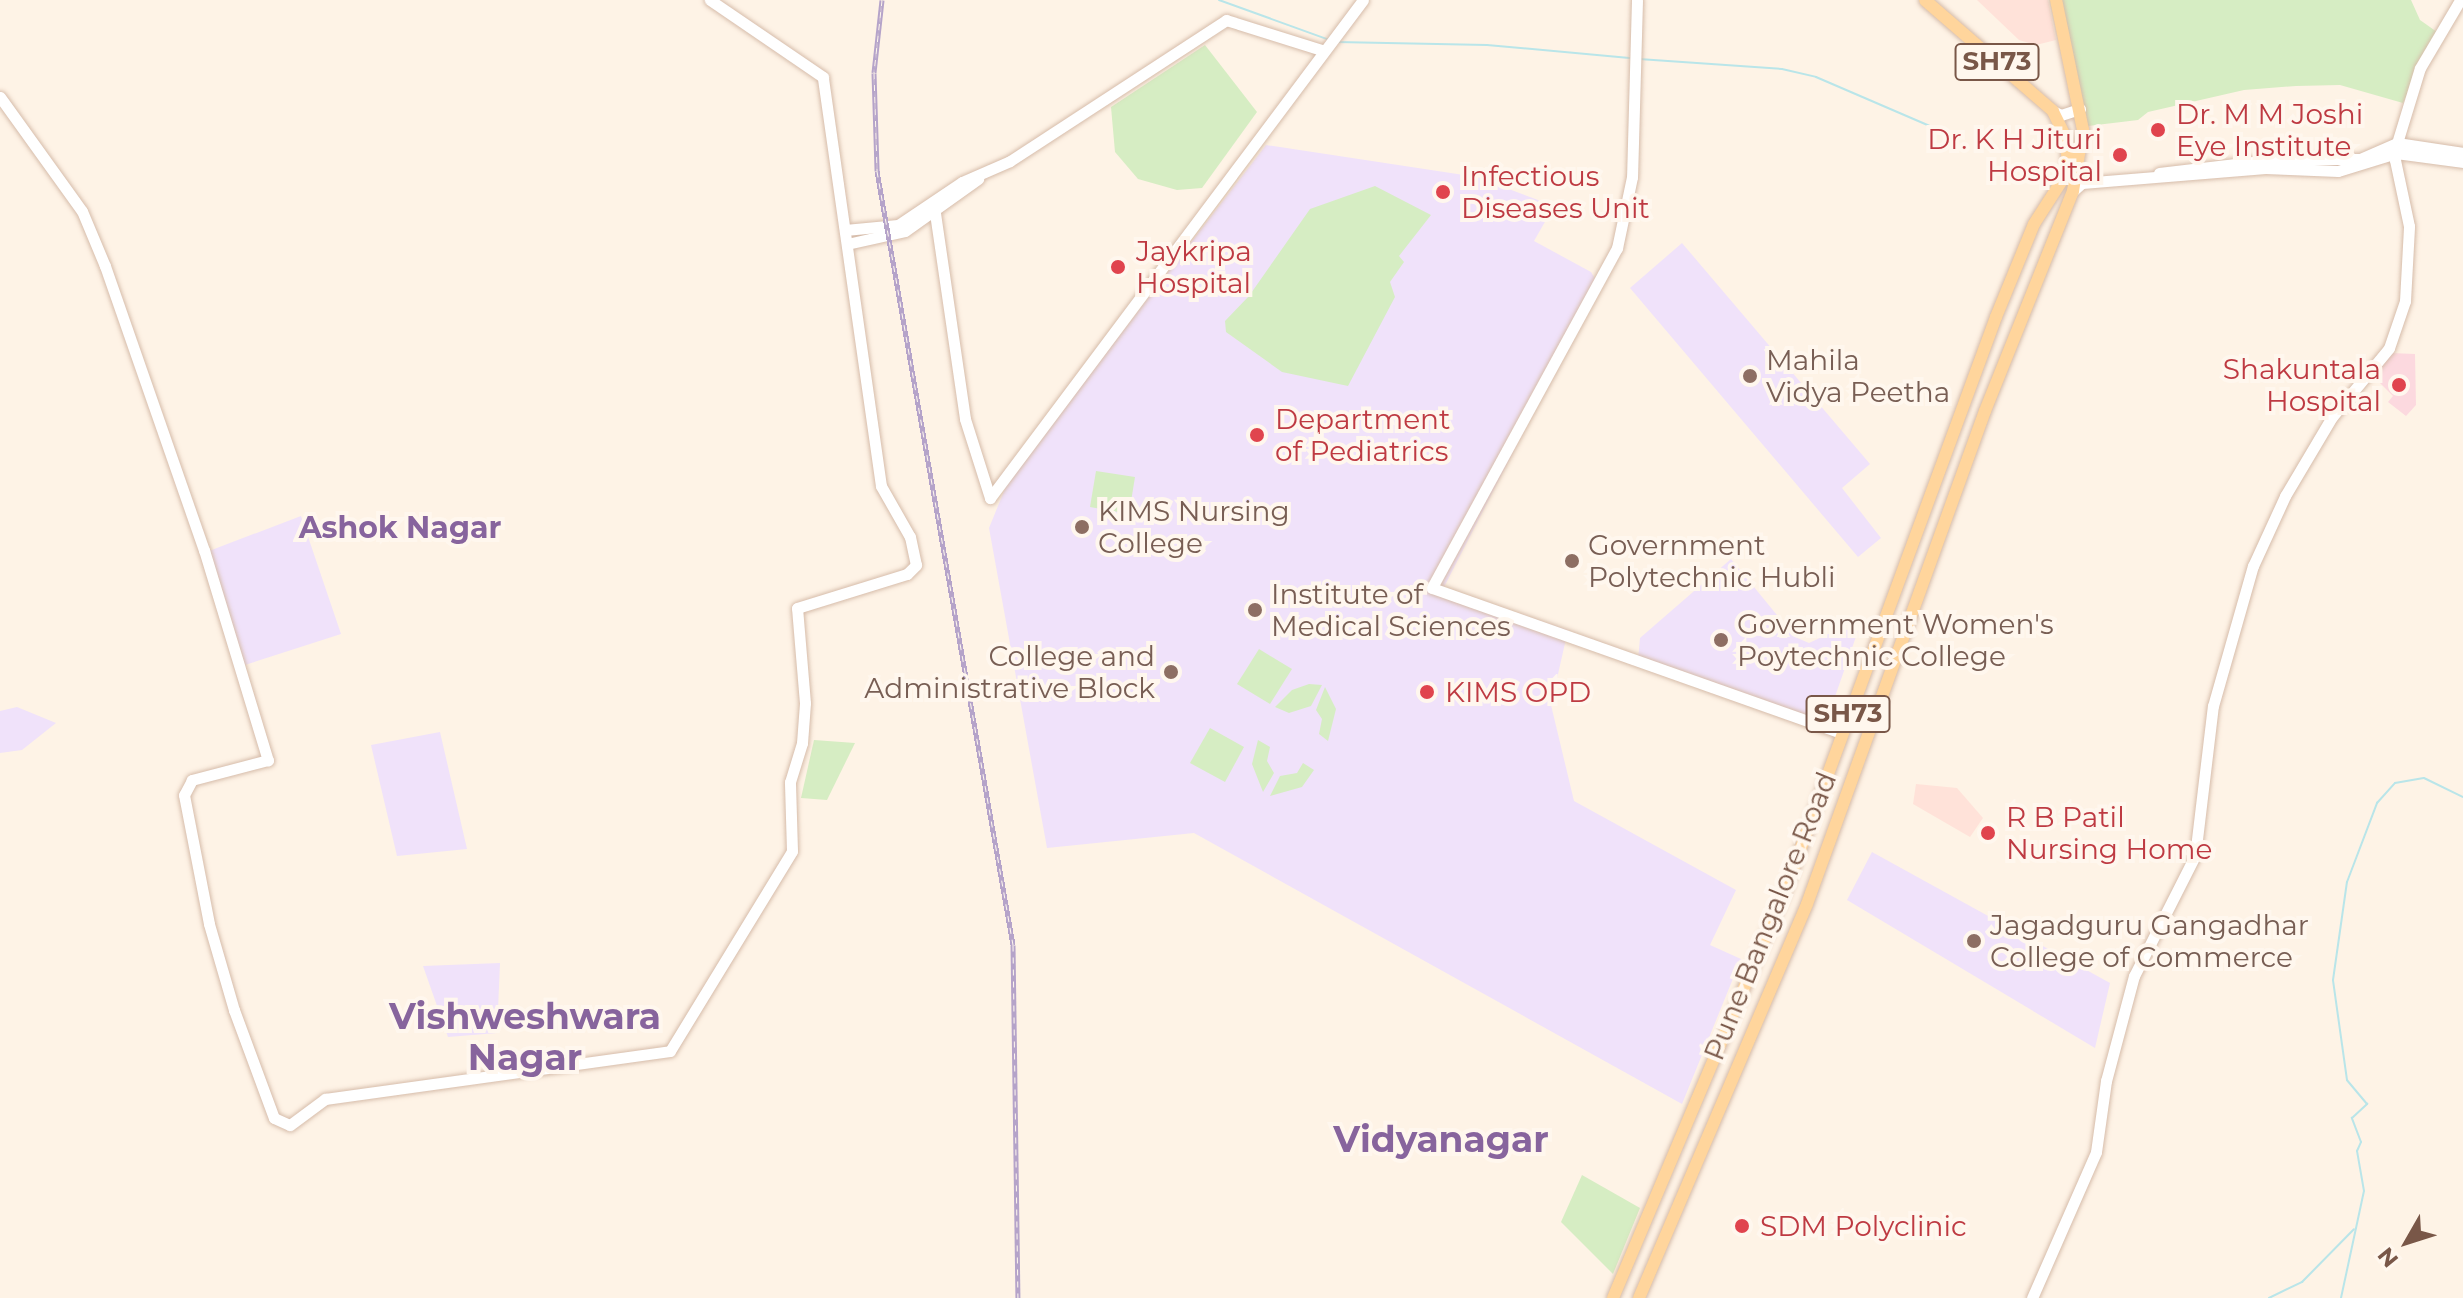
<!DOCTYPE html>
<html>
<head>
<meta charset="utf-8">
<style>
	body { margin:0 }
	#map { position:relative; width:2463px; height:1298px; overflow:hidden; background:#fef3e6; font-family:Montserrat,sans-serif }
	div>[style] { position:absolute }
	.commercial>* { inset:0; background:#ffe2d9 }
	.education>* { inset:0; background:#f0e2fa }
	.medical>* { inset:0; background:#fcd9df }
	.green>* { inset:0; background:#d6edc3 }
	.stream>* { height:2px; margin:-1px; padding:0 1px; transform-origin:1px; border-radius:1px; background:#b9e5e9 }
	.roads { filter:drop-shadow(0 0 2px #d6bcaa) drop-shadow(0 0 2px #d6bcaa) }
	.secondary>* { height:11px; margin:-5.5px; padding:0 5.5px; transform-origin:5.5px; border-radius:5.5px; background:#fff }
	.primary>* { height:12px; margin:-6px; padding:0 6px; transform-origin:6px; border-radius:6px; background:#ffd59c }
	.rail>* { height:5px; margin-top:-2.5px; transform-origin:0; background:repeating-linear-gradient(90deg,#fff7ee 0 6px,#b5a3c9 0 12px); box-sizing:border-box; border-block:2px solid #b5a3c9 }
	.dots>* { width:22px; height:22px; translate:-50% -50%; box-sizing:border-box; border:4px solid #fff7ee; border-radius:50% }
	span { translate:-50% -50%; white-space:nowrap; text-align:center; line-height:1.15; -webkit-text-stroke:8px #fff7ee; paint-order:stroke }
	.shield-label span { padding:2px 6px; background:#fff7ee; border:2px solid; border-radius:6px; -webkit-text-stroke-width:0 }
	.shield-label { font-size:26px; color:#795748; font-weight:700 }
	.health-label { font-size:28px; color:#be3a42 }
	.left { translate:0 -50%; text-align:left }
	.right { translate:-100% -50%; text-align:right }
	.education-label { font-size:28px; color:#785e54 }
	.street-label { font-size:28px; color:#795748 }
	.neighbourhood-label { font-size:30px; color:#87649d; font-weight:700 }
	.district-label { font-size:36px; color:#87649d; font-weight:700 }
	.north { position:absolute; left:2367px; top:1202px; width:80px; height:80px; -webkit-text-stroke:6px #fff7ee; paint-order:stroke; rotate:231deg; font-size:22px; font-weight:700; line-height:32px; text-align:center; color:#795748 }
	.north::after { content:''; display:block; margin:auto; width:28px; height:36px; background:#795748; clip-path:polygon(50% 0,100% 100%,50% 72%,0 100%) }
</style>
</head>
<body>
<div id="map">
	<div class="commercial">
		<i style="clip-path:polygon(1977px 0,2048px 0,2056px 40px,2036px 45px,2019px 40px)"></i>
		<i style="clip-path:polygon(1916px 784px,1957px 788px,1983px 818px,1970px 837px,1913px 804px)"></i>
	</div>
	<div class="education">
		<i style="clip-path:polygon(1266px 145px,1477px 177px,1554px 206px,1534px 241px,1591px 272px,1599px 285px,1443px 589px,1568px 630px,1551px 705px,1574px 801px,1736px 890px,1710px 945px,1741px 959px,1682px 1104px,1194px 833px,1047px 848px,989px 528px,1009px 479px)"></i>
		<i style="clip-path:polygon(1682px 243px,1870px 464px,1842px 488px,1881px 538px,1858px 557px,1630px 288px)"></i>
		<i style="clip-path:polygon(301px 516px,341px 634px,245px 665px,209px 551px)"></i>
		<i style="clip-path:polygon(1731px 559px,1795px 637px,1809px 643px,1839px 629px,1858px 631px,1825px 725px,1638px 660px,1640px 638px)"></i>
		<i style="clip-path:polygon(17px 707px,56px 723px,22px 750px,0 753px,0 711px)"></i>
		<i style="clip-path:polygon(440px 732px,467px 849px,397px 856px,371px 745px)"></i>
		<i style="clip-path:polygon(1872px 852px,2110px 983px,2095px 1048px,1847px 900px)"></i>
		<i style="clip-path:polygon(500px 963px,497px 1033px,448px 1037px,423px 966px)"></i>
	</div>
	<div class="medical">
		<i style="clip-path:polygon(2391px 353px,2415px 354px,2416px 405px,2406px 416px,2388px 402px,2393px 396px,2370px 373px)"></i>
	</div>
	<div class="green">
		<i style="clip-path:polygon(2059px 0,2411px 0,2420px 20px,2437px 32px,2403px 103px,2340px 85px,2296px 86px,2244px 90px,2148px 112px,2138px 120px,2088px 126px)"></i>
		<i style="clip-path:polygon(1205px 45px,1257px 112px,1202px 188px,1177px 190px,1138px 179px,1115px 152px,1111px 107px)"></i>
		<i style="clip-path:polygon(1375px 186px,1431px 215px,1399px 256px,1404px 262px,1390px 282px,1395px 297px,1348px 386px,1282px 372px,1226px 332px,1225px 321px,1249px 296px,1310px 209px)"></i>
		<i style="clip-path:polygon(1096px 471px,1135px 477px,1129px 514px,1090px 507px)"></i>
		<i style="clip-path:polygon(1259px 649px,1292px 669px,1270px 704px,1237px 684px)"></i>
		<i style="clip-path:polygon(1309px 684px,1322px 685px,1311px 706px,1289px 713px,1275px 707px,1292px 690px)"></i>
		<i style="clip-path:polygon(1325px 687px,1336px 709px,1328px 741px,1319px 734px,1322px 719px,1316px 710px)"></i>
		<i style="clip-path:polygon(1210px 728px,1244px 747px,1225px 782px,1190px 763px)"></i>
		<i style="clip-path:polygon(814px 740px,855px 743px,827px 800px,801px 798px)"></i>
		<i style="clip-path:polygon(1258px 740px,1270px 747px,1267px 761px,1274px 773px,1263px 792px,1252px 764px)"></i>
		<i style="clip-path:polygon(1303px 763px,1314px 770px,1302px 787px,1270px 796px,1280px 776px,1297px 773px)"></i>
		<i style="clip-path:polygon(1582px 1175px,1640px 1208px,1613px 1274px,1561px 1222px)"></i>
	</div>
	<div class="stream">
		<i style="left:1219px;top:0;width:115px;rotate:19.9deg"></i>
		<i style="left:1337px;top:42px;width:150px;rotate:1.1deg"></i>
		<i style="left:1487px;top:45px;width:143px;rotate:5.2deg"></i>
		<i style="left:1639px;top:59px;width:143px;rotate:4deg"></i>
		<i style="left:1782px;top:69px;width:35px;rotate:13deg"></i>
		<i style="left:1816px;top:77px;width:134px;rotate:23.3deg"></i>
		<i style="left:2269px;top:1298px;width:37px;rotate:-26deg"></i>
		<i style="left:2302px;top:1282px;width:74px;rotate:-45.5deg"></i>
		<i style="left:2341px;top:1298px;width:109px;rotate:-77.9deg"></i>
		<i style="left:2364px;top:1191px;width:41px;rotate:-99.9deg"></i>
		<i style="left:2357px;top:1151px;width:10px;rotate:-66deg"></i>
		<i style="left:2361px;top:1142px;width:26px;rotate:-111deg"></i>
		<i style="left:2352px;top:1118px;width:21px;rotate:-43deg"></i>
		<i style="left:2367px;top:1104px;width:31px;rotate:-130deg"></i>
		<i style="left:2347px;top:1080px;width:101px;rotate:-98deg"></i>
		<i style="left:2333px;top:980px;width:99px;rotate:-81.9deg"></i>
		<i style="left:2347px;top:882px;width:85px;rotate:-69.2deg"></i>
		<i style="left:2377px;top:803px;width:27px;rotate:-48deg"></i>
		<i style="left:2395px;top:783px;width:29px;rotate:-10deg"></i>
		<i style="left:2424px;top:778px;width:43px;rotate:26deg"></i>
	</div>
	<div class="roads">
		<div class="secondary">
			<i style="left:1637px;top:0;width:177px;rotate:91.6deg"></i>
			<i style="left:1632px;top:177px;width:73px;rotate:101.9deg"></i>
			<i style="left:1617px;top:248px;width:387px;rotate:118.6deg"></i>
			<i style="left:1432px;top:588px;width:435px;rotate:19.5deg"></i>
			<i style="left:0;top:97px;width:140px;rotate:54.3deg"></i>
			<i style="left:82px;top:211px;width:60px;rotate:67.3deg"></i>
			<i style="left:105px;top:266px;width:301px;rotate:70.8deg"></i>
			<i style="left:204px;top:550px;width:220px;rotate:73.1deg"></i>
			<i style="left:268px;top:760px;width:79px;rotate:165.3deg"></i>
			<i style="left:192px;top:780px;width:17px;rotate:118deg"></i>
			<i style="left:184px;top:795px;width:131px;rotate:79deg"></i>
			<i style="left:209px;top:924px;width:90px;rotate:73.8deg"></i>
			<i style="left:234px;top:1010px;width:115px;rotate:69.7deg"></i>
			<i style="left:274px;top:1118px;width:17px;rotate:24deg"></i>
			<i style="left:290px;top:1125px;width:44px;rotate:-36.6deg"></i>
			<i style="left:325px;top:1099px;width:348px;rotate:-7.9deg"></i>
			<i style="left:670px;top:1051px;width:234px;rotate:-58.6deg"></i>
			<i style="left:792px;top:851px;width:69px;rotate:-91.7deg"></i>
			<i style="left:790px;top:782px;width:41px;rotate:-72.9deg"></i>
			<i style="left:802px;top:743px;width:40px;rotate:-85.7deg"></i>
			<i style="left:805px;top:703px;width:95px;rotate:-94.8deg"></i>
			<i style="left:797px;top:608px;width:115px;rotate:-17.2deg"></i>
			<i style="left:907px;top:574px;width:13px;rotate:-45deg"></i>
			<i style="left:916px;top:565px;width:29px;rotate:-102deg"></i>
			<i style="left:910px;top:537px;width:59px;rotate:-119.6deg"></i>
			<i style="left:881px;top:486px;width:413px;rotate:-98.1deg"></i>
			<i style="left:823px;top:77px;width:137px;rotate:-145.7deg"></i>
			<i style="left:2053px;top:111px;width:9px;rotate:27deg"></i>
			<i style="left:2061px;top:115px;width:20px;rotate:-18deg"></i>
			<i style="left:2159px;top:173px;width:120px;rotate:-6.7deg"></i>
			<i style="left:2278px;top:159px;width:82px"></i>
			<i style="left:2360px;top:159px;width:40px;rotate:-23.4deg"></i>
			<i style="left:2397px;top:143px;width:67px;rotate:8.6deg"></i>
			<i style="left:2073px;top:191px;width:12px;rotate:-42deg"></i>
			<i style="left:2082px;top:183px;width:184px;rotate:-4.7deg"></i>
			<i style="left:2265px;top:168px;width:73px;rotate:2.4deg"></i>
			<i style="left:2338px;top:171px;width:61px;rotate:-17.2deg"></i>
			<i style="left:2396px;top:153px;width:68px;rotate:7.7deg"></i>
			<i style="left:935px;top:213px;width:208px;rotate:81.7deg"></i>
			<i style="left:965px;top:419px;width:83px;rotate:72.4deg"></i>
			<i style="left:845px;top:230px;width:53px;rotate:-5.4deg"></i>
			<i style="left:898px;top:225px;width:77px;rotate:-33.9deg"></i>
			<i style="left:962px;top:182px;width:52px;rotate:-23.6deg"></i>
			<i style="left:1010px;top:161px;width:258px;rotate:-33.1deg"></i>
			<i style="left:1226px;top:20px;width:101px;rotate:17.4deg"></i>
			<i style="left:847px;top:244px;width:59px;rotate:-12.6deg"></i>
			<i style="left:905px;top:231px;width:90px;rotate:-35.5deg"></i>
			<i style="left:990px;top:498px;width:622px;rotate:-53.17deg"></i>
			<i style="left:2032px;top:1298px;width:159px;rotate:-66.3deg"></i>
			<i style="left:2096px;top:1152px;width:72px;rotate:-82deg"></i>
			<i style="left:2106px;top:1081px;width:109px;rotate:-75.1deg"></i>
			<i style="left:2134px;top:976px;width:135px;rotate:-63.1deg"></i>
			<i style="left:2195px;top:856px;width:151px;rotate:-83.2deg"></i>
			<i style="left:2213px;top:706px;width:146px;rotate:-74.1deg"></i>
			<i style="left:2253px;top:566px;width:77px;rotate:-65.4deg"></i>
			<i style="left:2285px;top:496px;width:92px;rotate:-59.3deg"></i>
			<i style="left:2332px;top:417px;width:89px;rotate:-50.4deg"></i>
			<i style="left:2389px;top:348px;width:50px;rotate:-71.2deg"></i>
			<i style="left:2405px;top:301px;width:75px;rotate:-86.9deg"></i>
			<i style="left:2409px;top:226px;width:67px;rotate:-102deg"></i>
			<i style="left:2395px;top:160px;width:17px;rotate:-83deg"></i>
			<i style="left:2397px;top:143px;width:78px;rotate:-73deg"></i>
			<i style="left:2420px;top:68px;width:79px;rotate:-59.5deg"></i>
		</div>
		<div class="primary">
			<i style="left:1613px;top:1298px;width:450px;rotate:-67.1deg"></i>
			<i style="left:1788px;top:883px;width:603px;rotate:-69.82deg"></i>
			<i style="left:1996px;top:317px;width:100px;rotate:-67.8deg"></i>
			<i style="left:2034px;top:224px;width:63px;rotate:-57.3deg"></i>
			<i style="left:2068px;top:171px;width:33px;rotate:-93deg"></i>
			<i style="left:2066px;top:138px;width:30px;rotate:-116deg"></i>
			<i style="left:2053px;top:111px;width:169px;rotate:-139.1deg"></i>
			<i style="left:1639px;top:1298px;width:428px;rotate:-66.9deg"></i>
			<i style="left:1807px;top:904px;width:524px;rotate:-70.15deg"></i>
			<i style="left:1985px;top:411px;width:237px;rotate:-68.2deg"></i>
			<i style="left:2073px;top:191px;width:62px;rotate:-80.7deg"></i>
			<i style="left:2083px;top:130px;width:133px;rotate:-101.7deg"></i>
		</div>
	</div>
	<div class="rail">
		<i style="left:882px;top:0;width:73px;rotate:96.3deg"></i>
		<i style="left:874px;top:73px;width:98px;rotate:88.2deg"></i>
		<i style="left:877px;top:171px;width:786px;rotate:80.03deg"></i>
		<i style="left:1013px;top:945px;width:353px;rotate:89.2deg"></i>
	</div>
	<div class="dots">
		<i style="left:2158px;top:130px;background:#e0444e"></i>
		<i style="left:2120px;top:155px;background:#e0444e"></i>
		<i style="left:1443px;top:192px;background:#e0444e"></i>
		<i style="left:1118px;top:267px;background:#e0444e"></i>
		<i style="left:1750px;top:376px;background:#8d6e63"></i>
		<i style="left:2399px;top:385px;background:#e0444e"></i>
		<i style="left:1257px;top:435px;background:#e0444e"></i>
		<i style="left:1082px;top:527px;background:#8d6e63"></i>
		<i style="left:1572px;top:561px;background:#8d6e63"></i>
		<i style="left:1255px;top:610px;background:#8d6e63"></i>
		<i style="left:1721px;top:640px;background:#8d6e63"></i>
		<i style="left:1171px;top:672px;background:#8d6e63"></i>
		<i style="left:1427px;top:692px;background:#e0444e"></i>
		<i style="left:1988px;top:833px;background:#e0444e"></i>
		<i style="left:1974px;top:941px;background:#8d6e63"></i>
		<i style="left:1742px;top:1226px;background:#e0444e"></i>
	</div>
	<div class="shield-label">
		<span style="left:1997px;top:62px">SH73</span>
		<span style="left:1848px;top:714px">SH73</span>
	</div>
	<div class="health-label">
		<span class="left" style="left:2176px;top:130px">Dr. M M Joshi<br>Eye Institute</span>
		<span class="right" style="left:2102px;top:155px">Dr. K H Jituri<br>Hospital</span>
		<span class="left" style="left:1461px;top:192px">Infectious<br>Diseases Unit</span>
		<span class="left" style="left:1136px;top:267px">Jaykripa<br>Hospital</span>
		<span class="right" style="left:2381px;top:385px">Shakuntala<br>Hospital</span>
		<span class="left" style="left:1275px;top:435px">Department<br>of Pediatrics</span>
		<span class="left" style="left:1445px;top:692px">KIMS OPD</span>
		<span class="left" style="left:2006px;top:833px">R B Patil<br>Nursing Home</span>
		<span class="left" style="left:1760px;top:1226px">SDM Polyclinic</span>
	</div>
	<div class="education-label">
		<span class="left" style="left:1766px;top:376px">Mahila<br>Vidya Peetha</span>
		<span class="left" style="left:1098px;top:527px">KIMS Nursing<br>College</span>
		<span class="left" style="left:1588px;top:561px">Government<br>Polytechnic Hubli</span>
		<span class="left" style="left:1271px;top:610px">Institute of<br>Medical Sciences</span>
		<span class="left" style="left:1737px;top:640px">Government Women's<br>Poytechnic College</span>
		<span class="right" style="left:1155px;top:672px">College and<br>Administrative Block</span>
		<span class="left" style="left:1990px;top:941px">Jagadguru Gangadhar<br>College of Commerce</span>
	</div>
	<div class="street-label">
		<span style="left:1770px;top:916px;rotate:-68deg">Pune Bangalore Road</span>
	</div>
	<div class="neighbourhood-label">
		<span style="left:400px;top:528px">Ashok Nagar</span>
	</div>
	<div class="district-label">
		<span style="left:525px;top:1037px">Vishweshwara<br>Nagar</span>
		<span style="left:1441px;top:1140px">Vidyanagar</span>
	</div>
	<div class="north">N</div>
</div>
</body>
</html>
